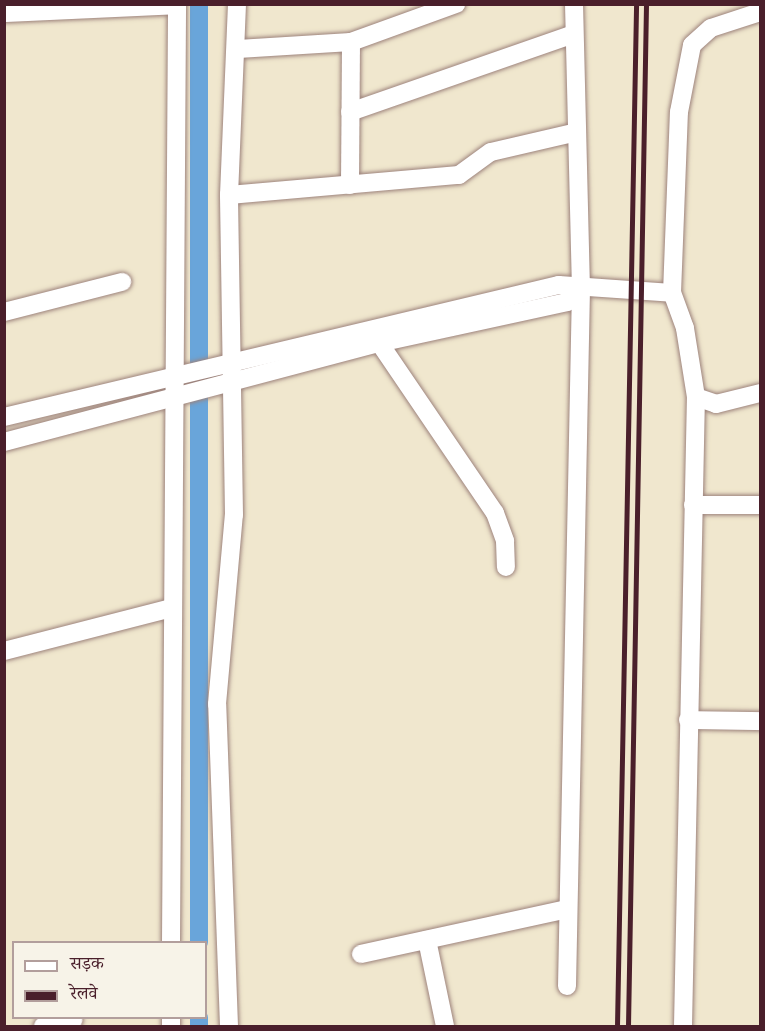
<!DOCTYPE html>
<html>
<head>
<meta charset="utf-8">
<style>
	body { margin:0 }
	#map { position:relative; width:765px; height:1031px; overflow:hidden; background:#f0e7ce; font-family:"Libre Caslon Text","Noto Serif Devanagari",serif }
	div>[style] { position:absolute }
	.canal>* { height:18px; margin:-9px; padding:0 9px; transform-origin:9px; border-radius:9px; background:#69a5da }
	.roads { filter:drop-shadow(0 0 2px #9d837c) drop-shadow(0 0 2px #9d837c) }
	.minor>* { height:18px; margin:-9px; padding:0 9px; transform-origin:9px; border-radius:9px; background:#fff }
	.rail>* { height:4.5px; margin:-2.25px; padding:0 2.25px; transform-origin:2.25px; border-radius:2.25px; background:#4a1f2b }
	span { translate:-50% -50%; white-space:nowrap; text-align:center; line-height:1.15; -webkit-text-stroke:6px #f7f3e8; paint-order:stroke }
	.frame { position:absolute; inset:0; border:6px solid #4a1f2b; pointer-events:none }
	.legend { position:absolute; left:12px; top:941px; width:195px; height:78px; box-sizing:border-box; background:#f7f3e8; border:2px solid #b29e9c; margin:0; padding:8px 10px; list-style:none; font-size:18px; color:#4a1f2b }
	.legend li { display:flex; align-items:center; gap:12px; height:30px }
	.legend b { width:30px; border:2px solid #b29e9c }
</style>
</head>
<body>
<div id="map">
	<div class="canal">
		<i style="left:199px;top:942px;width:938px;rotate:-90deg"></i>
		<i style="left:199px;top:1026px;width:8px;rotate:-90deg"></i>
	</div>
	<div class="roads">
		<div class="minor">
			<i style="left:4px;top:13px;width:173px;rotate:-2.6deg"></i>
			<i style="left:238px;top:49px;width:113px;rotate:-3.5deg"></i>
			<i style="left:351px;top:42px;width:112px;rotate:-19.9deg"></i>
			<i style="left:350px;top:112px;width:237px;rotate:-19.2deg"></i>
			<i style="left:350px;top:185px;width:143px;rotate:-89.6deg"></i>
			<i style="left:229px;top:195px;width:231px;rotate:-5deg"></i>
			<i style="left:459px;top:175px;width:39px;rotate:-36deg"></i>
			<i style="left:491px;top:152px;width:84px;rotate:-13deg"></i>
			<i style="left:4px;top:312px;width:122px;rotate:-14.3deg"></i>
			<i style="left:374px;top:335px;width:215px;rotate:55.8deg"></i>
			<i style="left:495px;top:513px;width:30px;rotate:70deg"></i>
			<i style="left:505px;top:541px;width:26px;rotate:88deg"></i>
			<i style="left:696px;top:397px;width:21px;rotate:19deg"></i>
			<i style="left:716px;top:404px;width:45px;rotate:-14deg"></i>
			<i style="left:4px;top:417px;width:570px;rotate:-13.38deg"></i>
			<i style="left:559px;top:285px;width:113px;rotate:4deg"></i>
			<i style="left:4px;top:442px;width:388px;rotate:-14.8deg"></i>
			<i style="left:379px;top:343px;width:192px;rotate:-12.3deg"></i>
			<i style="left:567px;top:302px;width:18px;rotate:-41deg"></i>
			<i style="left:693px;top:505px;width:67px"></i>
			<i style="left:4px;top:651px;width:172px;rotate:-14.4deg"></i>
			<i style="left:688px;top:720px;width:72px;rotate:0.8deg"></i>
			<i style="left:427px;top:940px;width:88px;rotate:78.2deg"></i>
			<i style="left:171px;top:942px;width:938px;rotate:-89.63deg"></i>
			<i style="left:361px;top:954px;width:211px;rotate:-12.3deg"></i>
			<i style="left:567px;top:986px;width:696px;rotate:-88.85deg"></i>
			<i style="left:581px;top:290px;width:286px;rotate:-91.4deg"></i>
			<i style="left:171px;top:1018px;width:8px;rotate:90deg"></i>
			<i style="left:43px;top:1026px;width:31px;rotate:-11deg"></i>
			<i style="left:229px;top:1026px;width:322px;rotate:-92.1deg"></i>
			<i style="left:217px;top:704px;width:190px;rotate:-84.9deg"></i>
			<i style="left:234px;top:515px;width:320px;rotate:-90.9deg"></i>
			<i style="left:229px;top:195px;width:191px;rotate:-87.6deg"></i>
			<i style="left:683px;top:1026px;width:629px;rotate:-88.82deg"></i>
			<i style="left:696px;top:397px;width:70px;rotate:-99.1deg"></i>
			<i style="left:685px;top:328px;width:37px;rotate:-110deg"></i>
			<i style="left:672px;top:293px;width:181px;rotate:-87.8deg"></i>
			<i style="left:679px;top:112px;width:68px;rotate:-79deg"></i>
			<i style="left:692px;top:45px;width:25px;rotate:-42deg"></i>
			<i style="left:711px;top:28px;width:52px;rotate:-18.1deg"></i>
		</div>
	</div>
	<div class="rail">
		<i style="left:617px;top:1026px;width:1022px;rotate:-88.93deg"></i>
		<i style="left:628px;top:1026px;width:1022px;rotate:-88.99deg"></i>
	</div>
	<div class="frame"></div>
	<ul class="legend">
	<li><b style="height:8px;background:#fff"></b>सड़क</li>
	<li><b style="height:8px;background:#4a1f2b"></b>रेलवे</li>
	</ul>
</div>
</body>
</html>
